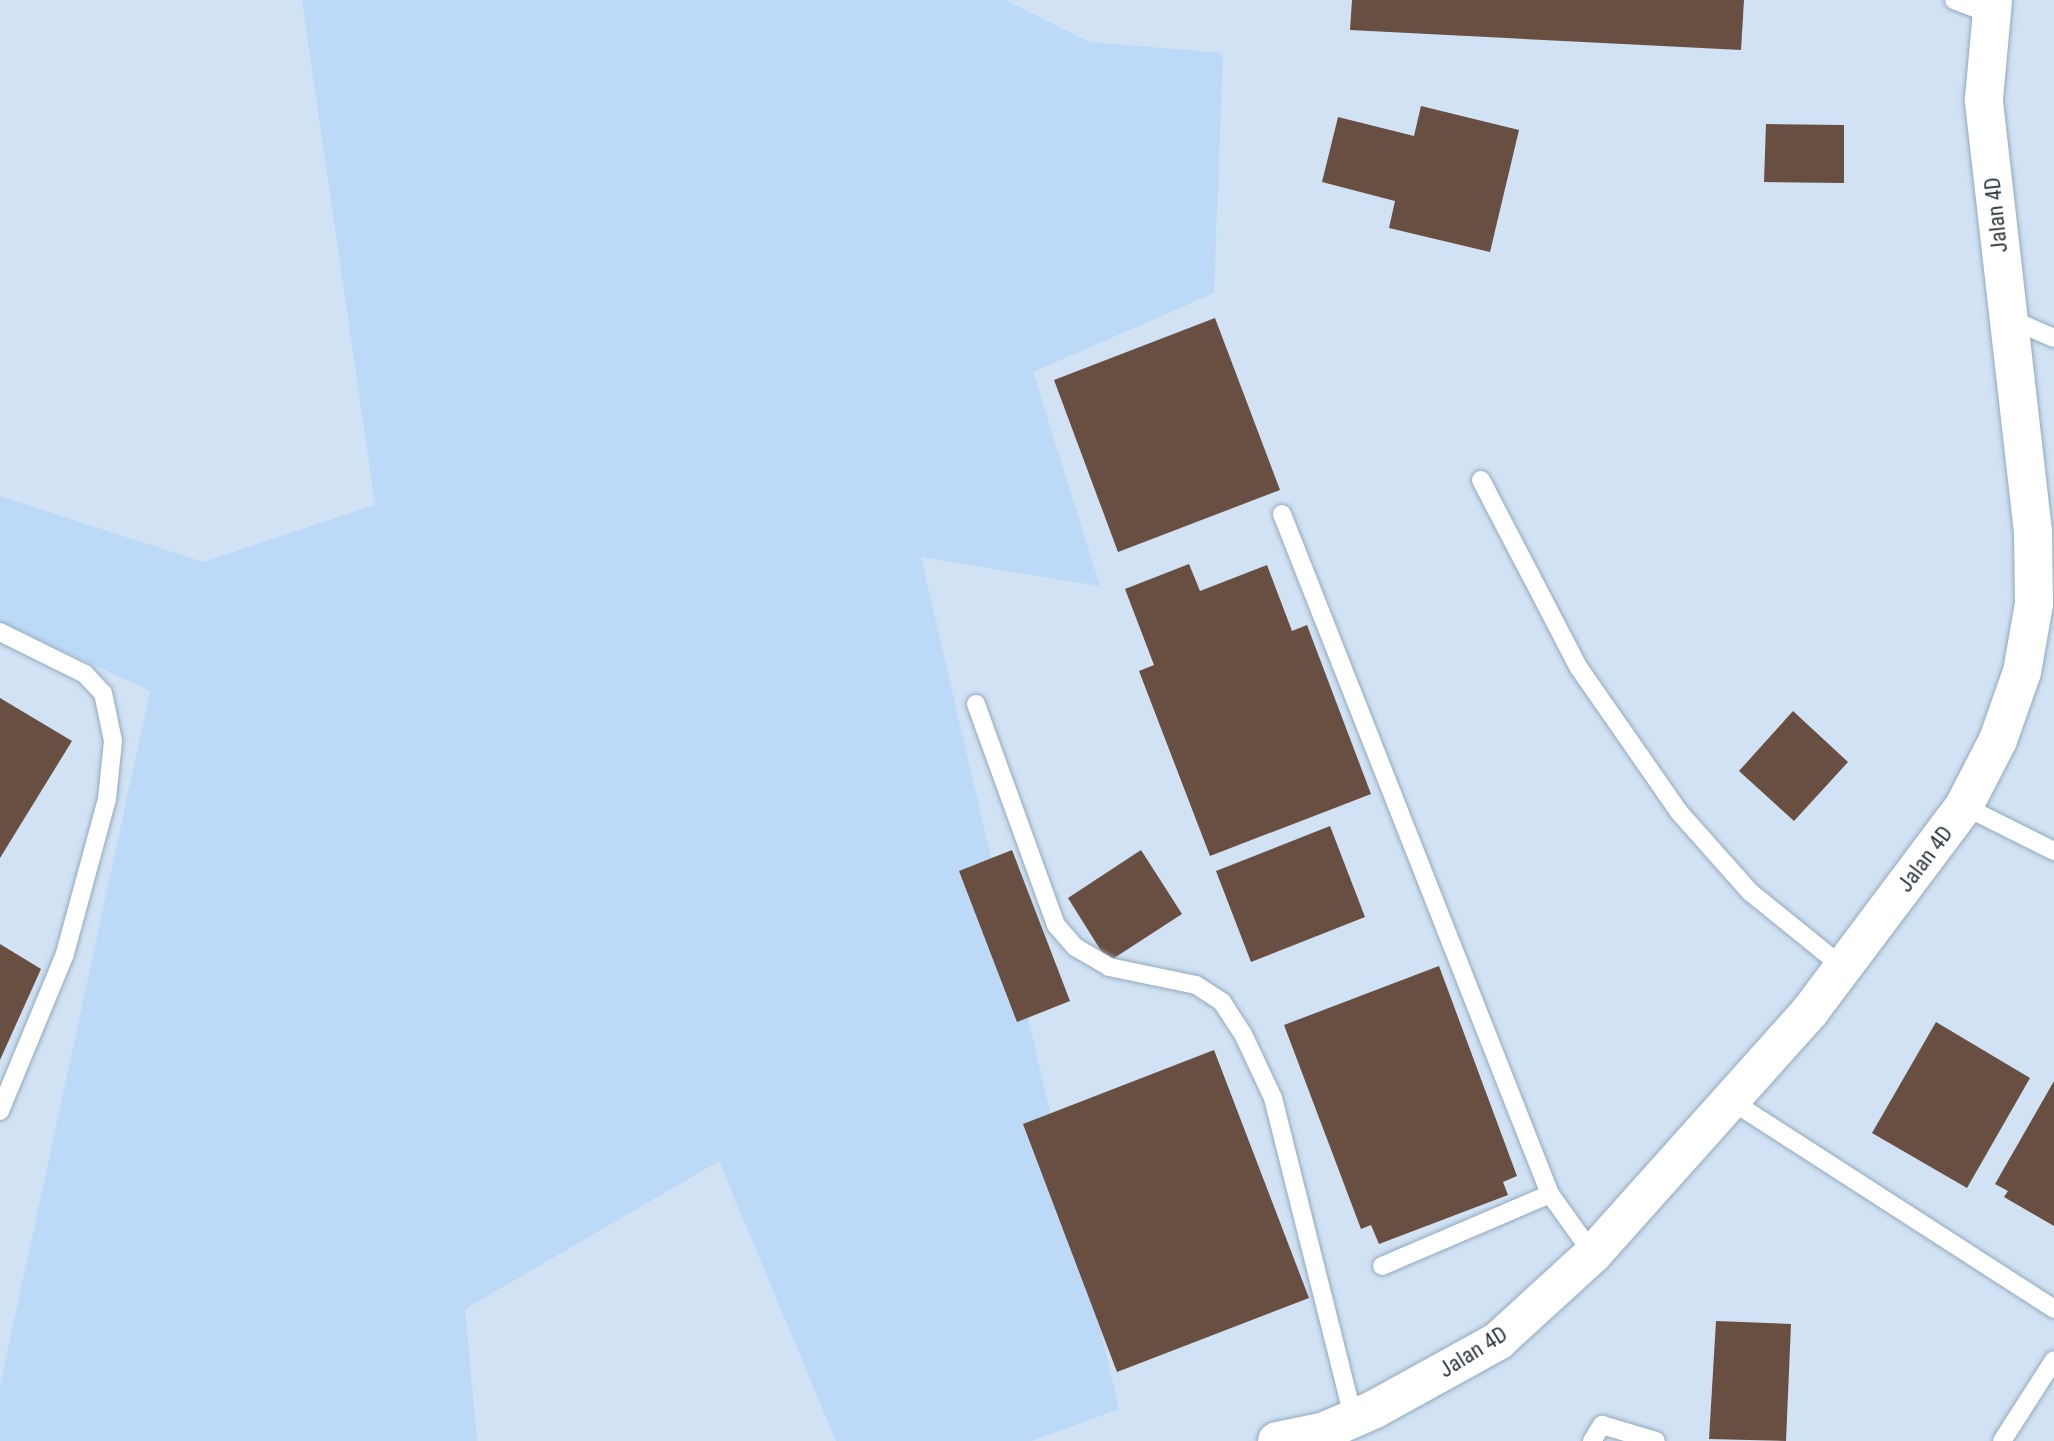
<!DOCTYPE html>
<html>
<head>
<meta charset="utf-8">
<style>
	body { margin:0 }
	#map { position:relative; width:2054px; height:1441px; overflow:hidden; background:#e3f1ff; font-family:"Roboto Condensed",sans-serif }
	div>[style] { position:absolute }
	.built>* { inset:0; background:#d0e2f3 }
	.green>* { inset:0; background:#bcdaf7 }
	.building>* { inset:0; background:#684f42 }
	.roads { filter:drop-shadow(0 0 2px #93a9bf) drop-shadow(0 0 2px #93a9bf) }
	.lane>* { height:18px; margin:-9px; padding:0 9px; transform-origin:9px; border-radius:9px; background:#fff }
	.street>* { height:38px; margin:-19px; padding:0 19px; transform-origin:19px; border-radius:19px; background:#fff }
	span { translate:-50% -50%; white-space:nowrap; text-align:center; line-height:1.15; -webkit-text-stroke:8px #fff; paint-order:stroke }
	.street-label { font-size:22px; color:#323c45 }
</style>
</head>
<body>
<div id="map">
	<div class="built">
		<i style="clip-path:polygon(0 0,2054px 0,2054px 1441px,0 1441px)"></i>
	</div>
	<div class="green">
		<i style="clip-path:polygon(302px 0,1006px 0,1090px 42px,1223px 53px,1214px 293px,1033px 372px,1100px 586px,921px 557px,1119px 1409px,1031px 1441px,836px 1441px,719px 1161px,465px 1309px,477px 1441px,0 1441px,0 1386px,150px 691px,0 621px,0 496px,203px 562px,375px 505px)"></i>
	</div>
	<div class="building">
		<i style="clip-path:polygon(1352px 0,1744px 0,1741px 50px,1350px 30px)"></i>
		<i style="clip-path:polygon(1421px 106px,1519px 130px,1490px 252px,1389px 228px,1395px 201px,1322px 182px,1338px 117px,1414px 136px)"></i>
		<i style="clip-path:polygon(1766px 124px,1844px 125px,1844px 183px,1764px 182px)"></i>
		<i style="clip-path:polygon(1215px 318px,1280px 490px,1118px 552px,1054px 380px)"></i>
		<i style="clip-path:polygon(1189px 564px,1200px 591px,1267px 565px,1292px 631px,1307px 625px,1371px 794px,1210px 856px,1139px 671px,1154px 665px,1125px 589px)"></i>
		<i style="clip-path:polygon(0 698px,72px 741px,0 858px)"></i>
		<i style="clip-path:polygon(1793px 711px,1848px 762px,1794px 821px,1739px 771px)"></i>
		<i style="clip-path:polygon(1330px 826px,1365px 917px,1251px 962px,1216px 871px)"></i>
		<i style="clip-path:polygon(1012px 850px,1070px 1001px,1017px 1022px,959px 871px)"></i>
		<i style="clip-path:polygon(1141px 850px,1182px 914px,1108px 962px,1068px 898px)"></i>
		<i style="clip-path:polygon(0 944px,41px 969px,0 1060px)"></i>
		<i style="clip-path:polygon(1439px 966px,1517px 1176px,1503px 1182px,1508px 1195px,1379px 1244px,1371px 1225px,1361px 1229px,1284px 1025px)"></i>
		<i style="clip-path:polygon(1936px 1022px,2030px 1078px,1967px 1188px,1872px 1133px)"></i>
		<i style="clip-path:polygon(1214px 1050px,1309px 1298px,1117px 1372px,1023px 1124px)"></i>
		<i style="clip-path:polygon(2054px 1081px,2054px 1226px,2004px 1197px,2008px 1191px,1995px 1184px)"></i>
		<i style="clip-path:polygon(1716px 1321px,1791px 1324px,1786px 1441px,1709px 1439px)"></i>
	</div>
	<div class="roads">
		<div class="lane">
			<i style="left:1954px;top:0;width:36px;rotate:21deg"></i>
			<i style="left:2008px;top:318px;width:50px;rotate:23.5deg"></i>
			<i style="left:1481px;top:480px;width:212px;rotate:62.5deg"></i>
			<i style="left:1579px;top:668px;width:175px;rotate:55.2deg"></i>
			<i style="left:1679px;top:812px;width:107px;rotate:48.4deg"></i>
			<i style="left:1750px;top:892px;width:119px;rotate:38.9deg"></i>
			<i style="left:1282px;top:514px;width:731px;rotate:68.49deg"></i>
			<i style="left:1550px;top:1194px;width:74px;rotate:54.4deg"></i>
			<i style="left:0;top:632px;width:95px;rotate:26.3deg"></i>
			<i style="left:85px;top:674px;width:26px;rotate:47deg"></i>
			<i style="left:103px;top:693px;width:49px;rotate:78.2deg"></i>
			<i style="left:113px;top:741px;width:58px;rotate:95.9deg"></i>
			<i style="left:107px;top:799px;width:161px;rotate:105.2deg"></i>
			<i style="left:65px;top:954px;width:170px;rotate:112.5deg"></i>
			<i style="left:976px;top:704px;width:235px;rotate:70.1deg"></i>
			<i style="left:1056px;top:925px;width:29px;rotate:49deg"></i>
			<i style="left:1075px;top:947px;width:39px;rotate:30deg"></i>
			<i style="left:1109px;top:967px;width:89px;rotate:11.7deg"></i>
			<i style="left:1196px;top:985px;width:31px;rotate:33deg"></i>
			<i style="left:1222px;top:1002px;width:38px;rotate:57deg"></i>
			<i style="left:1243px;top:1034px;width:71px;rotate:64.9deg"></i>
			<i style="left:1273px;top:1098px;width:329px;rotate:75.9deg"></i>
			<i style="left:1964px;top:806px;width:101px;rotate:26.6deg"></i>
			<i style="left:1730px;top:1100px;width:386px;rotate:32.8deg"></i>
			<i style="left:1382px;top:1266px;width:183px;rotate:-23.2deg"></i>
			<i style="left:1592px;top:1441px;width:19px;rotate:-58deg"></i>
			<i style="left:1602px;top:1425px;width:56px;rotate:16.5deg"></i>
			<i style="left:2002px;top:1441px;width:96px;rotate:-57.3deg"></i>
		</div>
		<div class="street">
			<i style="left:1277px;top:1441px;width:49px;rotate:-11.8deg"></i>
			<i style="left:1325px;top:1431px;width:55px;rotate:-23.7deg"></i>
			<i style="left:1375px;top:1409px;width:141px;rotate:-28.9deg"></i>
			<i style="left:1498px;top:1341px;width:129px;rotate:-42.5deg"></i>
			<i style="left:1593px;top:1254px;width:327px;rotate:-48.2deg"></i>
			<i style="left:1811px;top:1010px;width:255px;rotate:-53.1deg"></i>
			<i style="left:1964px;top:806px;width:74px;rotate:-62.7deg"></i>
			<i style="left:1998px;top:740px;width:72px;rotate:-70.6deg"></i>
			<i style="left:2022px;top:672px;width:69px;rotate:-80deg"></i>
			<i style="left:2034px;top:604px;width:72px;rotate:-90.8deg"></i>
			<i style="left:2033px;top:532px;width:436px;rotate:-96.5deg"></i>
			<i style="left:1984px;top:99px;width:99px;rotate:-84.8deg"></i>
		</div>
	</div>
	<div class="street-label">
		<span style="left:1996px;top:215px;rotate:-96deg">Jalan 4D</span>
		<span style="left:1925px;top:859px;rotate:-53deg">Jalan 4D</span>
		<span style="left:1473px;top:1352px;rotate:-32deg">Jalan 4D</span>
	</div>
</div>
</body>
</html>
